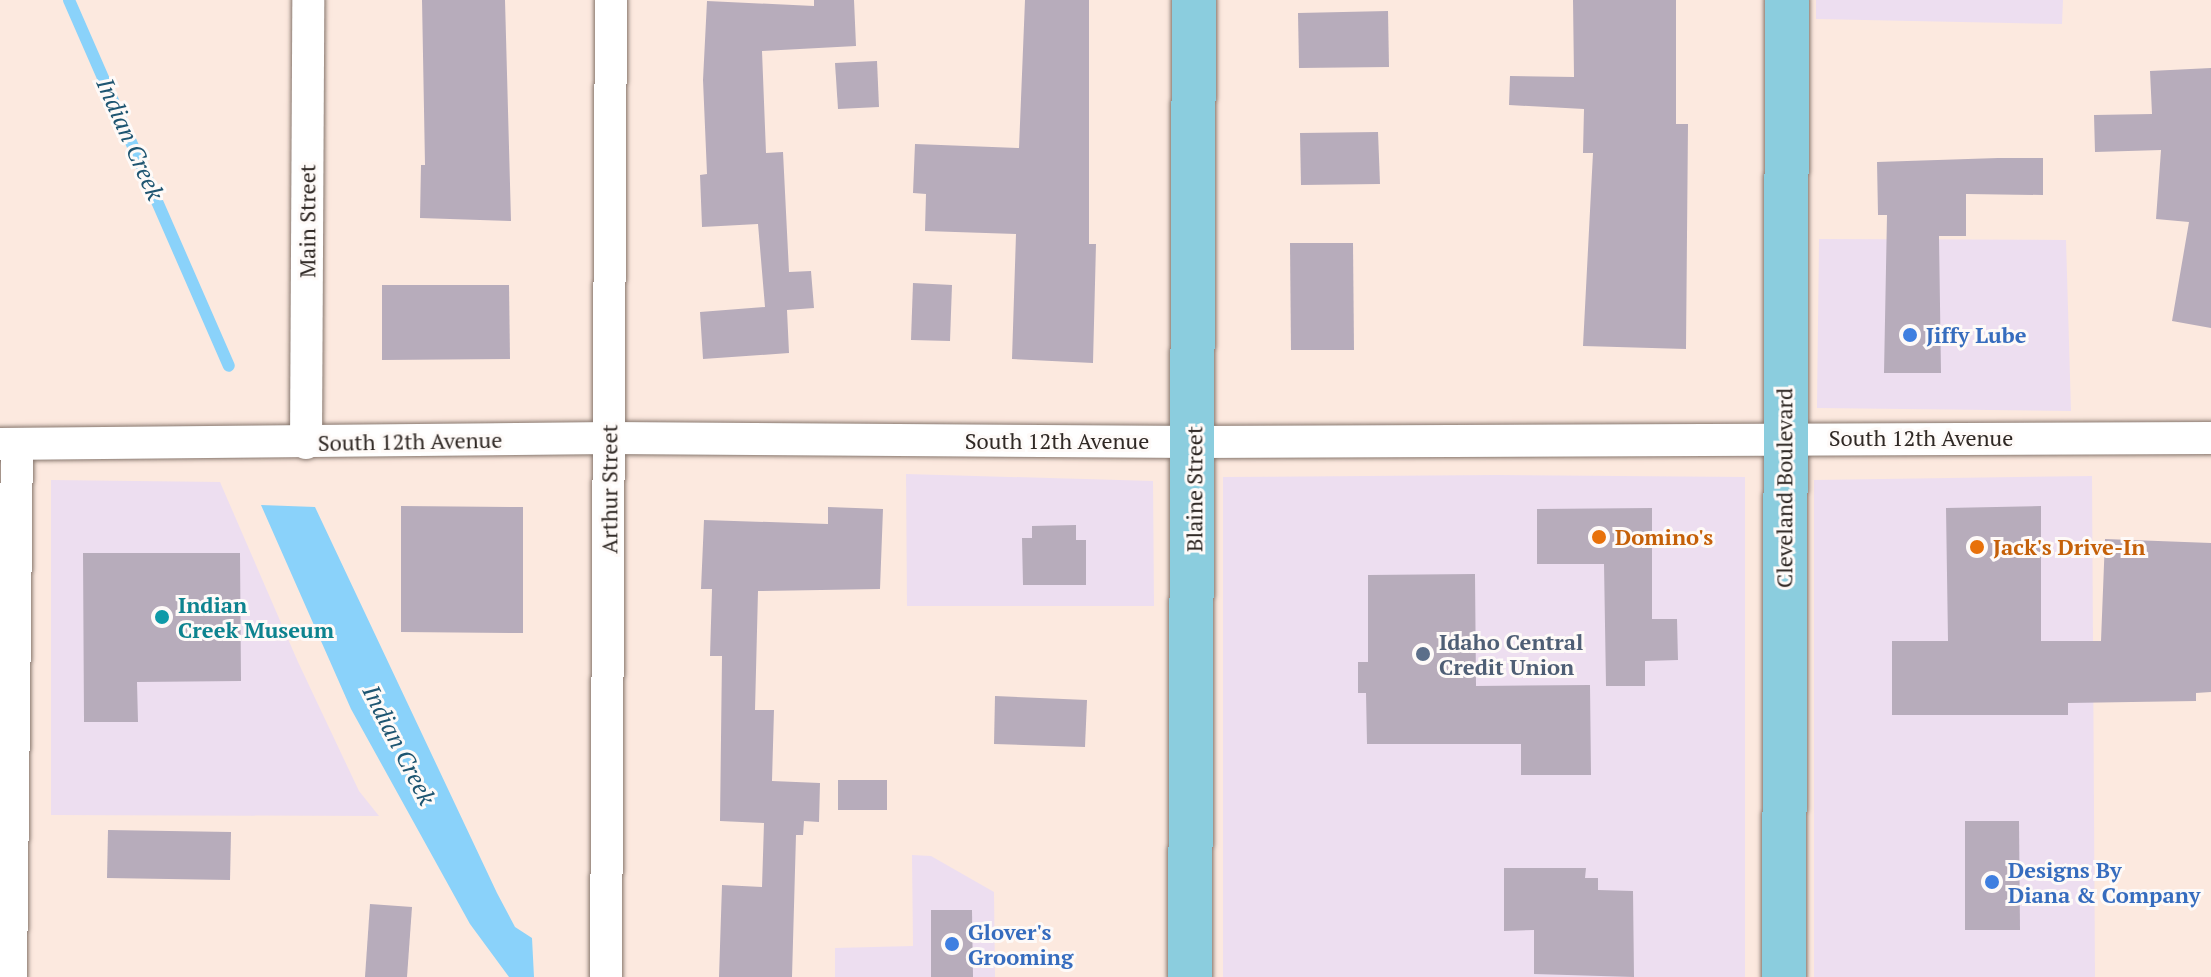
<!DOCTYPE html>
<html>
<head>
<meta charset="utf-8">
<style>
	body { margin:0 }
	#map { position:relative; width:2211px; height:977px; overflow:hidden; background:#fce9df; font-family:"PT Serif",serif }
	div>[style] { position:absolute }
	.commercial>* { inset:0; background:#eddef0 }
	.water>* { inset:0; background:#8ad2fa }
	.stream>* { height:12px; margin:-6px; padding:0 6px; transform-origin:6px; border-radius:6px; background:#8ad2fa }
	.building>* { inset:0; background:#b7acbb }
	.roads { filter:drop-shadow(0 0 2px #86766d) drop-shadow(0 0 2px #86766d) }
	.street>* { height:32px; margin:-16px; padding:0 16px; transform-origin:16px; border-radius:16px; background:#fff }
	.primary>* { height:44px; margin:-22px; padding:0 22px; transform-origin:22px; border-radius:22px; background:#8bcdde }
	.dots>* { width:22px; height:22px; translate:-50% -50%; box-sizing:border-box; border:4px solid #fefaf8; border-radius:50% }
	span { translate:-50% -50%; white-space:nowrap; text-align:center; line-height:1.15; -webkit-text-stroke:6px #fefaf8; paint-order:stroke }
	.street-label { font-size:22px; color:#2f2824 }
	.shop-label { font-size:22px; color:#366cbe; font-weight:700 }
	.left { translate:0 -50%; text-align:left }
	.food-label { font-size:22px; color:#c56008; font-weight:700 }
	.culture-label { font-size:22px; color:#0d838f; font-weight:700 }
	.service-label { font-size:22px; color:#4e5e75; font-weight:700 }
	.water-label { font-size:24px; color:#1e5571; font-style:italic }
</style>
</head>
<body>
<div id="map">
	<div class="commercial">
		<i style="clip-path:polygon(1816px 0,2063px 0,2062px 24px,1816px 19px)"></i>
		<i style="clip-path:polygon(1819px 239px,2066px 240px,2071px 411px,1817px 408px)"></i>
		<i style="clip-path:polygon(906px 474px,1153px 481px,1154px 606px,907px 606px)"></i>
		<i style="clip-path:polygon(1497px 475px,1745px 477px,1745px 977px,1223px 977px,1223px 477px)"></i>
		<i style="clip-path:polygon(2092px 476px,2095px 977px,1814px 977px,1814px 480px)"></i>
		<i style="clip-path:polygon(51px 480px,220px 482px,298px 662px,359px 791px,379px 816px,51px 815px)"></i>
		<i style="clip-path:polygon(912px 855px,931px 856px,994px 892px,995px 977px,835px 977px,835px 948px,913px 946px)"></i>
	</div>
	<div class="water">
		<i style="clip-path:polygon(261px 505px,315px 507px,497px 893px,515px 927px,532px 938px,534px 977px,509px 977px,470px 924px,351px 709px)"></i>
	</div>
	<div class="stream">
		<i style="left:69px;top:0;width:399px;rotate:66.4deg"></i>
	</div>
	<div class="building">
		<i style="clip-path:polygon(422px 0,505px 0,511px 221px,420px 218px,421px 165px,425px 165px)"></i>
		<i style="clip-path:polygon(814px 0,854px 0,856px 46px,762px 51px,766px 153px,783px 152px,789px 272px,811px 271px,814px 308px,787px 310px,789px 353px,703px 359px,700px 312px,765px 307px,758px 224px,702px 227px,700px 175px,707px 174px,703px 80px,707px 1px,814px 6px)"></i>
		<i style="clip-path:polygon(1025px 0,1089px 0,1089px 244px,1096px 244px,1093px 363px,1012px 359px,1016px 234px,925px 231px,926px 194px,913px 193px,915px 144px,1019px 148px)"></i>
		<i style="clip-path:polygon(1573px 0,1676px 0,1676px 124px,1688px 124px,1686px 349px,1583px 346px,1593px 153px,1583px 153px,1584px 109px,1509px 105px,1510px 76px,1574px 77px)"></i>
		<i style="clip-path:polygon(1388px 11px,1389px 67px,1299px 68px,1298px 13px)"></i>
		<i style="clip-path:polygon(877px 61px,879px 107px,838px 109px,835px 63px)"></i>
		<i style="clip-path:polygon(2211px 68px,2211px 328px,2172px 321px,2189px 222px,2156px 219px,2161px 150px,2095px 152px,2094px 115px,2152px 114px,2150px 71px)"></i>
		<i style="clip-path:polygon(1378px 132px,1380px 184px,1301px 185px,1300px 133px)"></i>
		<i style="clip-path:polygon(1998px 158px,2043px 158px,2043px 195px,1966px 194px,1966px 236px,1939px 236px,1941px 373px,1884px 373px,1887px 215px,1878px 215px,1877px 162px)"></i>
		<i style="clip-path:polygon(1290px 243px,1353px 243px,1354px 350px,1291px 350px)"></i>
		<i style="clip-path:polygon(913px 283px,952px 285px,950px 341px,911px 340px)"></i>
		<i style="clip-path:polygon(382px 285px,509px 285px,510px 359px,382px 360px)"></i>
		<i style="clip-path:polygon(401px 506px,523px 507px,523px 633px,401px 632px)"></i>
		<i style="clip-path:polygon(2041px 506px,2041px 641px,2101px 641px,2105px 539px,2211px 543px,2211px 692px,2196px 693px,2196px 701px,2068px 703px,2068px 715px,1892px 715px,1892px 641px,1948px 641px,1946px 508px)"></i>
		<i style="clip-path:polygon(828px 507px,883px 509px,880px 589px,758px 591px,755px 710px,774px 710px,772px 781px,820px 783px,819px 822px,804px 821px,803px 835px,796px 835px,792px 977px,719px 977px,722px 885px,762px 887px,764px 823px,720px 821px,722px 656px,710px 656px,712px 589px,701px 589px,704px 520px,828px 524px)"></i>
		<i style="clip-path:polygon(1652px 508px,1652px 619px,1677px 619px,1678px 660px,1645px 661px,1645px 686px,1606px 686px,1604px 564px,1537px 564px,1537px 509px)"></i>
		<i style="clip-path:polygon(1076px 525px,1076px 540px,1086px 540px,1086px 585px,1023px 585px,1022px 538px,1032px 538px,1032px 526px)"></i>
		<i style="clip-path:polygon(83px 553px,240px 553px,241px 681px,137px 682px,138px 722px,84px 722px)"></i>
		<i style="clip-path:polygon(1475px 574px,1476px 686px,1590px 685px,1591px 775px,1521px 775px,1521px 744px,1367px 744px,1366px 693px,1358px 693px,1358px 662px,1368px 662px,1368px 575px)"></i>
		<i style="clip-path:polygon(995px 696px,1087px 700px,1085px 747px,994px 744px)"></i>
		<i style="clip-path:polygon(838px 780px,887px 780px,887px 810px,838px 810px)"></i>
		<i style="clip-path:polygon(1965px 821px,2019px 821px,2020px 930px,1965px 930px)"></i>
		<i style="clip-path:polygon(108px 830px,231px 832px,230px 880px,107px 878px)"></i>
		<i style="clip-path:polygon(1504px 868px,1586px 868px,1585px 878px,1598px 878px,1598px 890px,1633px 891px,1634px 977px,1534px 974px,1534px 930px,1504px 931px)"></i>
		<i style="clip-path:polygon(370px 904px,412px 907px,407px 977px,365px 977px)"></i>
		<i style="clip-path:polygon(931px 910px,972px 910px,973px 977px,931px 977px)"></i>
	</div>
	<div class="roads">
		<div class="street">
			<i style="left:306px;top:443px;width:443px;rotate:-89.7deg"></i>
			<i style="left:0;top:444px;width:610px;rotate:-0.56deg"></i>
			<i style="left:610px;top:438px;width:585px;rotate:0.39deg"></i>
			<i style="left:1195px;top:442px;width:1016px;rotate:-0.23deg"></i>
			<i style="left:11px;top:977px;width:533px;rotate:-89.36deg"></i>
			<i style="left:606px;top:977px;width:977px;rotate:-89.71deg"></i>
		</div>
		<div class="primary">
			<i style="left:1190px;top:977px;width:977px;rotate:-89.77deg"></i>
			<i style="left:1784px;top:977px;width:977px;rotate:-89.82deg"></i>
		</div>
	</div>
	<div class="dots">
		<i style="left:1910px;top:335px;background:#3f7fe0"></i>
		<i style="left:1599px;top:537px;background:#e8710a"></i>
		<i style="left:1977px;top:547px;background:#e8710a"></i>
		<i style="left:162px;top:617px;background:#0f9aa8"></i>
		<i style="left:1423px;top:654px;background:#5c6f8a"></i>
		<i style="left:1992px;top:882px;background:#3f7fe0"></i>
		<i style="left:952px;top:944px;background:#3f7fe0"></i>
	</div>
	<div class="street-label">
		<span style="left:307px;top:221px;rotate:-90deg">Main Street</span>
		<span style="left:1921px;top:438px">South 12th Avenue</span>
		<span style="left:410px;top:441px;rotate:-1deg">South 12th Avenue</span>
		<span style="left:1057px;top:441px">South 12th Avenue</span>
		<span style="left:1784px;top:488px;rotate:-90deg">Cleveland Boulevard</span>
		<span style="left:609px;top:489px;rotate:-90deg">Arthur Street</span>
		<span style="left:1194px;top:489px;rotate:-90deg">Blaine Street</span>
	</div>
	<div class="shop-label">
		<span class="left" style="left:1926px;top:335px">Jiffy Lube</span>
		<span class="left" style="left:2008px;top:882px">Designs By<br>Diana &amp; Company</span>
		<span class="left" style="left:968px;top:944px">Glover's<br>Grooming</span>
	</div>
	<div class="food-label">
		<span class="left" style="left:1615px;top:537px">Domino's</span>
		<span class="left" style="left:1993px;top:547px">Jack's Drive-In</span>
	</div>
	<div class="culture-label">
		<span class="left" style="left:178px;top:617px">Indian<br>Creek Museum</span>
	</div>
	<div class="service-label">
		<span class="left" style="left:1439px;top:654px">Idaho Central<br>Credit Union</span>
	</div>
	<div class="water-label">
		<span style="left:130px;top:139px;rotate:66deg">Indian Creek</span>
		<span style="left:399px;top:745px;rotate:63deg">Indian Creek</span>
	</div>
</div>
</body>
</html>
